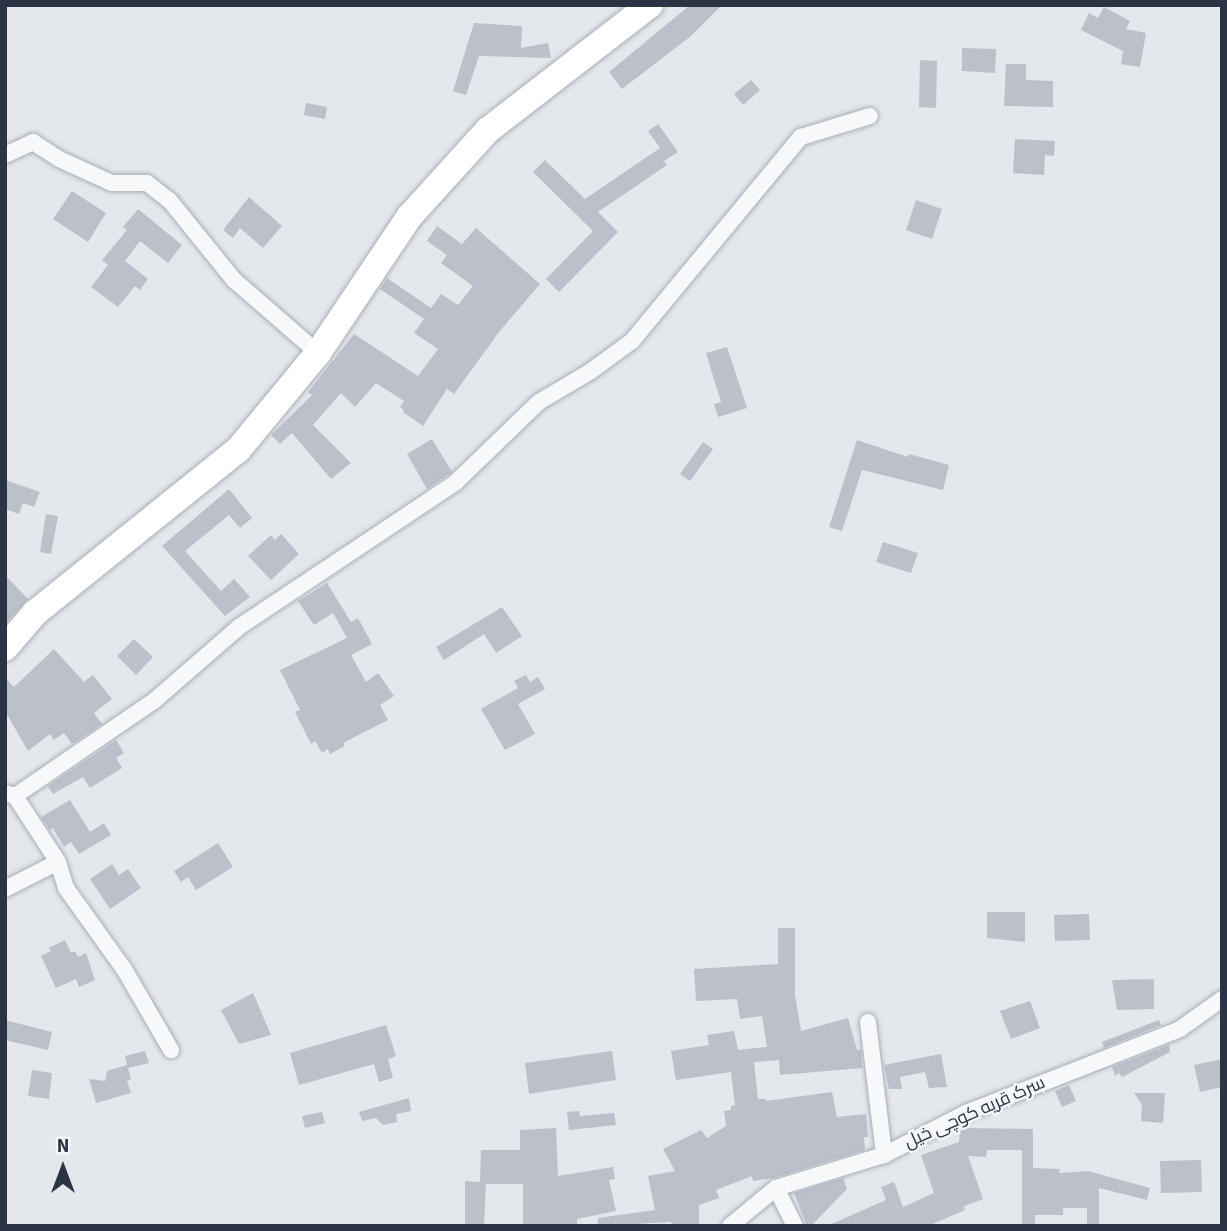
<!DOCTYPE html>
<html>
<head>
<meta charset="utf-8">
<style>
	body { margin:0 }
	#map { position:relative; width:1227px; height:1231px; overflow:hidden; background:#e4e7ec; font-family:"Source Sans 3",Cairo,sans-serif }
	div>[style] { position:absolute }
	.building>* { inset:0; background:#bbc0ca }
	.roads { filter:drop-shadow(0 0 2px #a9aeb7) drop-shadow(0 0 2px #a9aeb7) }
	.minor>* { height:16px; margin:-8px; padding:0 8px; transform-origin:8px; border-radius:8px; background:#f7f8fa }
	.trunk>* { height:26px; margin:-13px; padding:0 13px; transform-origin:13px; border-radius:13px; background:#fff }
	span { translate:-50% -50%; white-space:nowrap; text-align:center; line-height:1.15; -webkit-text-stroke:5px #f4f6f9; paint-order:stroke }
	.street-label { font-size:18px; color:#2b3445 }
	.frame { position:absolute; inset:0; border:7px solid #2b3445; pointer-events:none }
	.north { position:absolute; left:28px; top:1133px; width:70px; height:70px; -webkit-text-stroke:5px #f4f6f9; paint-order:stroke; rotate:0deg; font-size:19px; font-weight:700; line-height:28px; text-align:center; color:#2b3445 }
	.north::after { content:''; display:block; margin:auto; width:24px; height:32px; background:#2b3445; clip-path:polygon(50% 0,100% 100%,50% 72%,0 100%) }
</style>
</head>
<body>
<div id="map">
	<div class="building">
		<i style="clip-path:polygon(690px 5px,722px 5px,691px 36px,622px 89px,609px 72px)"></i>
		<i style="clip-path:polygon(1104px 7px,1130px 21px,1126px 29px,1146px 33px,1140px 67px,1121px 64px,1123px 51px,1081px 30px,1089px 13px,1098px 18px)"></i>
		<i style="clip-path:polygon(474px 23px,522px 26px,521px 48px,548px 43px,551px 58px,479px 56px,466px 95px,453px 91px)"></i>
		<i style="clip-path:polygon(962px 48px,996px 49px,995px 73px,962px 71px)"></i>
		<i style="clip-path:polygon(920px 60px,937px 61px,936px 108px,919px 107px)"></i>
		<i style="clip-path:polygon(1006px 64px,1026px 64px,1026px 80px,1053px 81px,1053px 107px,1004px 106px)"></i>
		<i style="clip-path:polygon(751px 80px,760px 90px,743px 105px,734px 94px)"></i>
		<i style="clip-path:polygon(306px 103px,327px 107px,325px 119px,304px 115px)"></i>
		<i style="clip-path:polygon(658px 124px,678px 152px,664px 161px,667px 165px,598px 212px,618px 232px,559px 292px,546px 279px,593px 231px,533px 172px,545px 160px,585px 199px,660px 148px,648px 131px)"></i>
		<i style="clip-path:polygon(1015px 139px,1055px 141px,1054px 156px,1045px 155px,1044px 175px,1013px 173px)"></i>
		<i style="clip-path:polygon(72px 191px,106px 213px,88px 242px,53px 219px)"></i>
		<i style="clip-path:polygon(249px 197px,282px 226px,263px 248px,240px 228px,233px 238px,223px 230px)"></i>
		<i style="clip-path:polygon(916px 200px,942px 209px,932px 239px,906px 230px)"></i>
		<i style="clip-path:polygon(138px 209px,182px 245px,168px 263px,140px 241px,125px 261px,148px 279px,140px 290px,135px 286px,118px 307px,91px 287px,108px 265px,102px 260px,127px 230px,123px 227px)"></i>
		<i style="clip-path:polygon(437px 226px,462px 244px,476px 228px,540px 284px,499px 332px,454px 394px,447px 389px,423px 426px,403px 412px,404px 410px,400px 407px,404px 401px,376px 383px,355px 407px,341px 393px,313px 425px,351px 463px,331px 479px,292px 433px,280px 444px,271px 435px,312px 395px,308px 392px,354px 334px,418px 376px,438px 349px,414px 333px,424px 319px,380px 289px,387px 278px,431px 308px,441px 294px,458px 305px,473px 286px,441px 263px,447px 255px,427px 241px)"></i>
		<i style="clip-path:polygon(727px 347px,747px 408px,718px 417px,714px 404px,721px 402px,706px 353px)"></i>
		<i style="clip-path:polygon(432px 439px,452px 472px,427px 489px,407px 454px)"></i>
		<i style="clip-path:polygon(857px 440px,908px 457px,909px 454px,949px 465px,943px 490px,862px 470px,842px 531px,829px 527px)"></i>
		<i style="clip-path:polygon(703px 442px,713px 449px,690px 481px,680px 474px)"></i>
		<i style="clip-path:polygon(5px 480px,40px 492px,34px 507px,23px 503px,19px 514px,5px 509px)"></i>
		<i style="clip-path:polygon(229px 489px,252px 518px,240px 528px,229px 515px,185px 551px,221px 591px,234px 579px,250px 597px,225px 616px,162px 546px)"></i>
		<i style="clip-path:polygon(46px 514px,58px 516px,51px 554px,40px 552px)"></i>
		<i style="clip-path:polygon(281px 534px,299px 554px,271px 580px,248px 556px,271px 535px,275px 540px)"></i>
		<i style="clip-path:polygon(883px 542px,918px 553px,911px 573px,876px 562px)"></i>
		<i style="clip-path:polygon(5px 575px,28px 599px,5px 624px)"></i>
		<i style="clip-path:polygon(327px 583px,351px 622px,358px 618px,372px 644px,351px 655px,366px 682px,378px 673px,394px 696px,380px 705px,388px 720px,343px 743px,345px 746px,330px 754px,328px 749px,322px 753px,315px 741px,311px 744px,295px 712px,300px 710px,280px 670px,347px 638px,333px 613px,314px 625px,298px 601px)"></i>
		<i style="clip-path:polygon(502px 607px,522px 636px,496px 653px,484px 634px,444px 660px,436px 647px)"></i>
		<i style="clip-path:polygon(134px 639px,153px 657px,136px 675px,117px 656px)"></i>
		<i style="clip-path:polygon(54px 649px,84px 682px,93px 675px,112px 699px,94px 713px,102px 724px,72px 744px,64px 733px,54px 740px,50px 734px,28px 751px,5px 711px,5px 678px,14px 687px)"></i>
		<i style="clip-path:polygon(526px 675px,530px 682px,538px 677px,545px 689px,518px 704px,535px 734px,505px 750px,481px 709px,518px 688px,514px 681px)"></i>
		<i style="clip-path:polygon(116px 740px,124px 753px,116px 758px,122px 768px,90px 788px,83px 777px,53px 794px,48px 786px)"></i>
		<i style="clip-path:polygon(70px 800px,90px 832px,104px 823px,111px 835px,79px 854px,71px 842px,64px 847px,53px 828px,50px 830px,41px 817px)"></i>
		<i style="clip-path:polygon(218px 843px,233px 867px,196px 890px,188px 877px,181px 882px,174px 871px)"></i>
		<i style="clip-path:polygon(112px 864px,119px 875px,128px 869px,141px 888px,110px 909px,90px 879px)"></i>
		<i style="clip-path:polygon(987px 912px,1025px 912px,1025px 942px,987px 938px)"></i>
		<i style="clip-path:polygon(1089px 914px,1090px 940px,1055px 941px,1054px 915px)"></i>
		<i style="clip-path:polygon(778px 928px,795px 928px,795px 995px,801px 1031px,848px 1018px,857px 1050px,861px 1050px,862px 1068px,780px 1075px,779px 1060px,754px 1062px,758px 1099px,766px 1099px,766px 1101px,832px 1092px,837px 1117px,866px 1114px,868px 1137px,864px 1137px,865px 1150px,773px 1178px,753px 1181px,752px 1176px,716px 1190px,719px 1198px,699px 1205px,699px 1226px,672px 1226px,671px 1222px,598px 1226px,598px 1218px,655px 1210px,648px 1176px,675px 1171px,663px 1149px,701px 1130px,707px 1138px,726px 1126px,724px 1111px,731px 1110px,731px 1106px,735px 1105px,731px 1072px,676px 1080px,671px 1051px,709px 1045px,707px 1035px,734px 1031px,738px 1050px,767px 1047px,762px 1016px,740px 1019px,737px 999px,696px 1001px,694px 969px,778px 964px)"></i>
		<i style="clip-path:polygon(65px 940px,71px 953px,75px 951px,78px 957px,86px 953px,95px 980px,79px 987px,76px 979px,56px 988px,41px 956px,51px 951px,49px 948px)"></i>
		<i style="clip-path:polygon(1154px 979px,1154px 1009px,1117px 1010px,1112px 980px)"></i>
		<i style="clip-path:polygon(253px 993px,271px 1035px,239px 1044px,221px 1010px)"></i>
		<i style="clip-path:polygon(1030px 1001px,1040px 1028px,1011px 1039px,1000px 1011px)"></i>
		<i style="clip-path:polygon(5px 1020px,52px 1032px,48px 1050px,5px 1040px)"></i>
		<i style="clip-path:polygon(1159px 1020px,1161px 1025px,1104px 1048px,1102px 1042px)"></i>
		<i style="clip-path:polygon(386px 1025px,396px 1056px,388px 1059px,393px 1078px,379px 1082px,374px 1064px,299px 1085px,290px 1053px)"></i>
		<i style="clip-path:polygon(1169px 1045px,1170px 1052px,1122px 1077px,1119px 1073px,1115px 1076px,1112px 1067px)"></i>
		<i style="clip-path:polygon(145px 1051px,149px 1063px,128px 1068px,131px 1079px,127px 1081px,131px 1093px,96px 1103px,89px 1079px,105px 1081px,107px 1071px,127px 1065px,125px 1056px)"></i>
		<i style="clip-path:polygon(612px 1051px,616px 1080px,529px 1094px,525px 1063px)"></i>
		<i style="clip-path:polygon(941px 1054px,947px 1087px,929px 1088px,925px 1072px,900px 1077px,902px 1089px,889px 1089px,884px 1065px)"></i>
		<i style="clip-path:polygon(1222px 1059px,1222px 1087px,1200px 1092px,1194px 1065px)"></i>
		<i style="clip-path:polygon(32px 1070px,52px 1073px,49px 1099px,28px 1096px)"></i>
		<i style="clip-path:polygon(1069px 1085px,1076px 1101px,1062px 1107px,1055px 1091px)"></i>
		<i style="clip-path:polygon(1134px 1093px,1165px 1093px,1163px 1123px,1141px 1121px,1142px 1105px)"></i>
		<i style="clip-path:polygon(409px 1098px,411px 1111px,396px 1114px,397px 1122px,383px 1125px,376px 1118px,362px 1121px,359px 1112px)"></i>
		<i style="clip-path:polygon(579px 1111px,580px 1116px,614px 1113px,616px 1125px,569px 1130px,567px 1112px)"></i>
		<i style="clip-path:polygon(322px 1112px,325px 1123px,305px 1128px,302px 1116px)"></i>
		<i style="clip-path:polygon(556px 1128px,558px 1176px,613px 1167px,615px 1179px,609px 1180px,616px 1211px,577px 1219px,577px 1226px,523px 1226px,523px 1184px,486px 1184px,484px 1226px,465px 1226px,465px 1181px,480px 1182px,481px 1150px,520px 1150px,520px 1130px)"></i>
		<i style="clip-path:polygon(960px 1128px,1033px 1129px,1033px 1168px,1060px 1169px,1059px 1173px,1088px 1171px,1150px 1188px,1147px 1200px,1099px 1188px,1099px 1226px,1087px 1226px,1087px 1208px,1063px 1208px,1063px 1215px,1035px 1215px,1035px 1226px,1022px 1226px,1022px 1150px,987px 1150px,986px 1157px,968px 1156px,983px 1199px,964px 1206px,965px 1210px,928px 1226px,827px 1226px,886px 1200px,881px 1187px,894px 1182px,903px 1207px,934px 1193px,921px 1155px,959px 1142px)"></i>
		<i style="clip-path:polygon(1201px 1160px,1202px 1192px,1161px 1193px,1160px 1161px)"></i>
		<i style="clip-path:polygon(843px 1178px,847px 1189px,811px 1226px,807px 1226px,794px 1193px)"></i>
	</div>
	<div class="roads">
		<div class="minor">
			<i style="left:5px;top:155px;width:31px;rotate:-25deg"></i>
			<i style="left:33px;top:142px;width:31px;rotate:33deg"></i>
			<i style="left:59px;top:159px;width:58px;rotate:24.4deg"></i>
			<i style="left:112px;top:183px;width:35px"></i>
			<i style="left:147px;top:183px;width:29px;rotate:38deg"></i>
			<i style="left:170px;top:201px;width:102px;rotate:51deg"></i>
			<i style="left:234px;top:280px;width:111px;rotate:41deg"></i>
			<i style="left:5px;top:793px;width:10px;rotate:17deg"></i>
			<i style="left:15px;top:796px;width:79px;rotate:56.9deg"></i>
			<i style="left:58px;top:862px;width:27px;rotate:73deg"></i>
			<i style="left:66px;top:888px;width:100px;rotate:54.4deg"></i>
			<i style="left:124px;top:969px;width:94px;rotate:59.9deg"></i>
			<i style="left:15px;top:796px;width:170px;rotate:-34.4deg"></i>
			<i style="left:155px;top:700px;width:111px;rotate:-41deg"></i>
			<i style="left:239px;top:627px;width:260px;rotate:-33.7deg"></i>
			<i style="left:455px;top:483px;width:117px;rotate:-44deg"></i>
			<i style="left:539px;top:402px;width:61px;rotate:-30.8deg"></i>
			<i style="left:591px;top:371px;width:51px;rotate:-36.2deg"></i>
			<i style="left:632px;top:341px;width:265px;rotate:-50.4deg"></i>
			<i style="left:801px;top:137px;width:72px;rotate:-16.9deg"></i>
			<i style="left:5px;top:889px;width:59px;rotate:-27deg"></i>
			<i style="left:868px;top:1022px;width:134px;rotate:83.1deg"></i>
			<i style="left:776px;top:1188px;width:42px;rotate:63.4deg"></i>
			<i style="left:730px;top:1226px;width:60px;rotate:-39.6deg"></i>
			<i style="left:776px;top:1188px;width:113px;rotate:-17deg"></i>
			<i style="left:884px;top:1155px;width:92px;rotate:-27.1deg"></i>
			<i style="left:966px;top:1113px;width:230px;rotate:-21.4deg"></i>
			<i style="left:1180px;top:1029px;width:52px;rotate:-35.5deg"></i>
		</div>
		<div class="trunk">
			<i style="left:5px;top:648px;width:46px;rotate:-49.4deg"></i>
			<i style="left:35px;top:613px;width:260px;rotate:-38.8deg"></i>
			<i style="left:238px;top:450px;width:126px;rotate:-50.5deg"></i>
			<i style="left:318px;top:353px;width:164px;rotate:-56.2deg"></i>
			<i style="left:409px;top:217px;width:118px;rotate:-47.8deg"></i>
			<i style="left:488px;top:130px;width:205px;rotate:-37.7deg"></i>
		</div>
	</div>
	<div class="street-label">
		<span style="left:975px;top:1113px;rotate:-24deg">سرک قریه کوچی خیل</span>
	</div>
	<div class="frame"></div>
	<div class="north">N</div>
</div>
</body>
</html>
